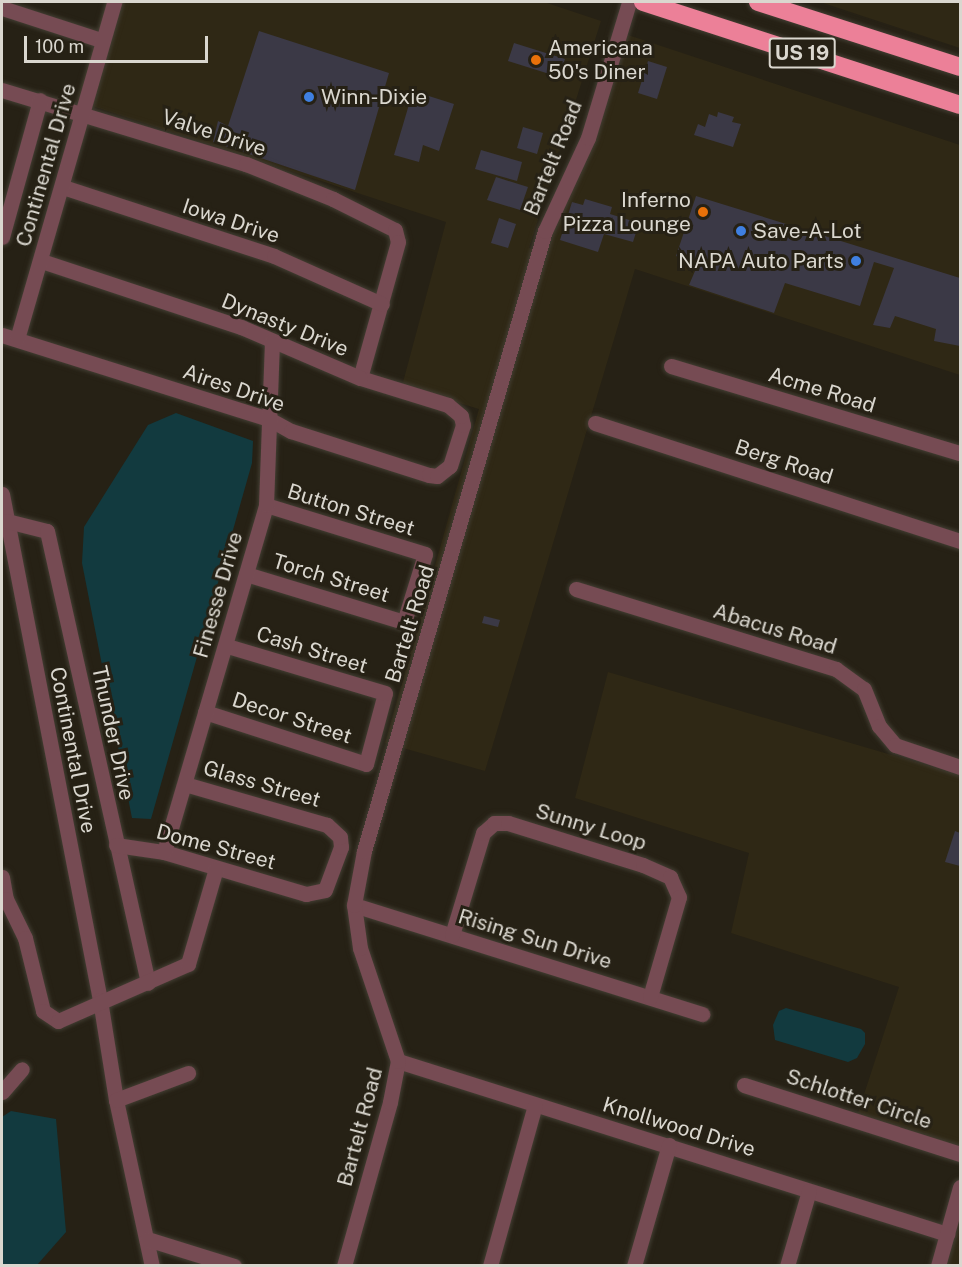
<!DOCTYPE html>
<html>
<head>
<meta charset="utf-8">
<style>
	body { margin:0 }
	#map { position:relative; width:962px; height:1267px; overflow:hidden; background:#262115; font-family:"Public Sans",sans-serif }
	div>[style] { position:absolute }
	.built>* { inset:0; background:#2f2815 }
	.water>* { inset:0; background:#123a3f }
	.building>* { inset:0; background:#3b3946 }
	.roads { filter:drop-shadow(0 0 2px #433e33) drop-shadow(0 0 2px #433e33) }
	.minor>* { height:15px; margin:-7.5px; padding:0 7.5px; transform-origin:7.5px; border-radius:7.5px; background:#764b53 }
	.highway>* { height:18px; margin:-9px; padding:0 9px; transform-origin:9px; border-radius:9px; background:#ec8098 }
	.dots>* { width:16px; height:16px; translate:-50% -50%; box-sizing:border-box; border:3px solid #262115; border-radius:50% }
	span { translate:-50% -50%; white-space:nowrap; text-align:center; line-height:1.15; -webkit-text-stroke:6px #262115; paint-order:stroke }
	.shield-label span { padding:2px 4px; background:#262115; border:2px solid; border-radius:4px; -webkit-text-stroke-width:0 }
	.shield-label { font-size:20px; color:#dad7cf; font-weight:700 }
	.poi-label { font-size:21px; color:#dad7cf }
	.left { translate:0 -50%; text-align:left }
	.right { translate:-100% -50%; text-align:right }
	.street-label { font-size:21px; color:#dad7cf }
	.frame { position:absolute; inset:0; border:3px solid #dad7cf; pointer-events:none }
	.scale { position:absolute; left:24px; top:36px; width:184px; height:27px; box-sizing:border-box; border:3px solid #dad7cf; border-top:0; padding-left:8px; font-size:18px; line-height:21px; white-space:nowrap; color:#dad7cf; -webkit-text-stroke:4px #262115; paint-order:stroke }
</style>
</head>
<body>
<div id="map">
	<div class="built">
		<i style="clip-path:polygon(106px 2px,544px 2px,601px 21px,529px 248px,541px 252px,625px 34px,960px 145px,960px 375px,635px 269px,485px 771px,385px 743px,479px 409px,402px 386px,446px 222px,77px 101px)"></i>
		<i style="clip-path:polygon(820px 2px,960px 2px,960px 48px)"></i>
		<i style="clip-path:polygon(608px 672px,960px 775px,960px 1142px,956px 1159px,855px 1122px,899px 987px,731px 933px,749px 853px,575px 798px)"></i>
		<i style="clip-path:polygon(960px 1212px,960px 1265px,945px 1265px)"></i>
	</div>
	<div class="water">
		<i style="clip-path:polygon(176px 413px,253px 441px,252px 463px,151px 819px,132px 818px,82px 563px,84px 527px,148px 425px)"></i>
		<i style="clip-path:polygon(786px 1008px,861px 1029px,865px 1033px,865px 1044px,857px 1058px,848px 1062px,775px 1040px,773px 1025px,779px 1011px)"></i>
		<i style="clip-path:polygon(11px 1111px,56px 1119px,66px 1232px,37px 1265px,2px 1265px,2px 1117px)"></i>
	</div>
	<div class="building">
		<i style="clip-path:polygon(259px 31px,389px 73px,355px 190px,213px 142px,218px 121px,228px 126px)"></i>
		<i style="clip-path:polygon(514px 43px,565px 59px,559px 77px,508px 61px)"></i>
		<i style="clip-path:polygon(648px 61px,667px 67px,657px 99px,638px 93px)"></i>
		<i style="clip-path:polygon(413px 91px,454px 104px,439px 151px,423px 145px,419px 162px,394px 155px)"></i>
		<i style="clip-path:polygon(718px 112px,734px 117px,732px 122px,741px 124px,733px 147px,694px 135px,698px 124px,705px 127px,709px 114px,717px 117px)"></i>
		<i style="clip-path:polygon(523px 127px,543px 133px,537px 154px,517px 148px)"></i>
		<i style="clip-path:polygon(481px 150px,522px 162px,517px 181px,475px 169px)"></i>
		<i style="clip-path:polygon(496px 177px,528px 187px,520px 210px,487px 200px)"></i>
		<i style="clip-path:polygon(696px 196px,960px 278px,960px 346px,934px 341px,936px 329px,895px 316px,890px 328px,873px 325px,894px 268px,874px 262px,860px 306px,785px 283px,774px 313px,689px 285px,698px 264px,676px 256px)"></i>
		<i style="clip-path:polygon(585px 199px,612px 207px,610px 214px,639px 223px,633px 242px,604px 234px,598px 252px,560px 240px,572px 202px,583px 205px)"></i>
		<i style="clip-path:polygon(499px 218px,516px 224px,508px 248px,491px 243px)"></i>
		<i style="clip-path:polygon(484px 616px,500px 620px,498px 627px,482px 623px)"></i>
		<i style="clip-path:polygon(955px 831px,960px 833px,960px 866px,945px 862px)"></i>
	</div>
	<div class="roads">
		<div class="minor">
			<i style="left:2px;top:8px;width:104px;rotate:17.9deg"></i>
			<i style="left:2px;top:90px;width:255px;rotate:16.9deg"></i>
			<i style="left:246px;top:164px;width:94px;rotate:21.9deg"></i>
			<i style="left:333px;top:199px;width:69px;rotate:26.6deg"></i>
			<i style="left:395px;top:230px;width:12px;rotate:76deg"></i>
			<i style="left:398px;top:242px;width:141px;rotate:105.6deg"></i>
			<i style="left:63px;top:187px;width:222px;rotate:18.1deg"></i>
			<i style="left:274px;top:256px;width:118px;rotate:24deg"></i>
			<i style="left:2px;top:237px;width:142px;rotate:-74.5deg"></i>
			<i style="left:2px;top:335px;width:280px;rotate:17.5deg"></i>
			<i style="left:269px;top:419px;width:25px;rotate:29deg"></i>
			<i style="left:291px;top:431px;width:145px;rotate:17.7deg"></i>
			<i style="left:429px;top:475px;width:8px;rotate:7deg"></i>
			<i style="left:437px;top:476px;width:16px;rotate:-38deg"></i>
			<i style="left:450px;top:466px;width:43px;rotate:-72.4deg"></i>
			<i style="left:463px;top:425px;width:9px;rotate:-103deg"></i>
			<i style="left:461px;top:416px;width:17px;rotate:-140deg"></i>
			<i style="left:448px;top:405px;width:92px;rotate:-162.9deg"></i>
			<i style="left:360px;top:378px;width:129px;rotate:-156.8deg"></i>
			<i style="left:241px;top:327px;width:211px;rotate:-161.7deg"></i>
			<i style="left:17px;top:339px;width:351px;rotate:-73.9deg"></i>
			<i style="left:671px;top:366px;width:302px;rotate:16.8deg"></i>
			<i style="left:595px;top:423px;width:384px;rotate:17.9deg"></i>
			<i style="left:2px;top:494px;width:515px;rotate:79.04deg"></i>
			<i style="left:100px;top:1000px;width:101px;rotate:80.9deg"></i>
			<i style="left:116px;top:1100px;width:170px;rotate:77.8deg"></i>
			<i style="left:7px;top:521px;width:41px;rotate:14deg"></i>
			<i style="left:47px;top:531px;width:463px;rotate:77.4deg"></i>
			<i style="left:246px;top:574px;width:165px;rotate:16.9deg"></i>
			<i style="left:404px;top:622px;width:71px;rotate:-72.8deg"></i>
			<i style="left:425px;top:554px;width:166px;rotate:-162.9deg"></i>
			<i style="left:576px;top:589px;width:272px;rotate:17.1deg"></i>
			<i style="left:836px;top:669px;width:34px;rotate:36deg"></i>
			<i style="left:864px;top:689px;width:40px;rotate:68deg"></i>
			<i style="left:879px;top:726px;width:25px;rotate:50deg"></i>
			<i style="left:895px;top:745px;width:69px;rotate:18.7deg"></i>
			<i style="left:205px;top:712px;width:169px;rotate:17.9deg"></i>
			<i style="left:366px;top:764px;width:73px;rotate:-75deg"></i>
			<i style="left:385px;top:693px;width:165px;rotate:-163.4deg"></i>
			<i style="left:116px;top:845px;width:49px;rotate:8.3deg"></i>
			<i style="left:164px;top:852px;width:148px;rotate:16.5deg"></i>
			<i style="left:306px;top:894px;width:19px;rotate:-12deg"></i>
			<i style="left:325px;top:890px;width:46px;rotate:-69.6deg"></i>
			<i style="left:341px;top:847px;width:10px;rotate:-96deg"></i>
			<i style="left:340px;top:837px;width:18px;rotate:-137deg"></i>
			<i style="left:327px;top:825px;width:148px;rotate:-163.9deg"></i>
			<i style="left:164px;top:852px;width:362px;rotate:-73.6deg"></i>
			<i style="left:266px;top:505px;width:164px;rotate:-87.9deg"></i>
			<i style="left:2px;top:877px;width:22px;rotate:80deg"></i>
			<i style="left:6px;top:899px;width:43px;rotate:64deg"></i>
			<i style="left:25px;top:938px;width:75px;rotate:76.1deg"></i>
			<i style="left:43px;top:1011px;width:18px;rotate:34deg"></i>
			<i style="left:58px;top:1021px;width:142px;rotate:-23.7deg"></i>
			<i style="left:188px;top:964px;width:100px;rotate:-73.7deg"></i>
			<i style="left:354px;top:905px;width:365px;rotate:17.4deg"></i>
			<i style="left:452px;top:935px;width:107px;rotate:-73.1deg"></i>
			<i style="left:483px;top:833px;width:15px;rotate:-42deg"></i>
			<i style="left:494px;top:823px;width:14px"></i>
			<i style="left:508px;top:823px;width:141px;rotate:17.3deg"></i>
			<i style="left:643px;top:865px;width:30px;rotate:24deg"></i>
			<i style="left:670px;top:877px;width:22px;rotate:66deg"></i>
			<i style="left:679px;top:897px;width:104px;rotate:106.2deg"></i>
			<i style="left:398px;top:1061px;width:576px;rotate:17.49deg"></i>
			<i style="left:744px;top:1085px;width:227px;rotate:17.7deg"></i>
			<i style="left:2px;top:1092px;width:30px;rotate:-49deg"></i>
			<i style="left:116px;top:1100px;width:77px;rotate:-20.6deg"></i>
			<i style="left:147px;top:1239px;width:91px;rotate:17.2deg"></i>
			<i style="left:344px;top:1266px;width:170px;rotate:-74.3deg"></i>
			<i style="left:390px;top:1102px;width:42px;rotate:-79deg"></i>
			<i style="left:398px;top:1061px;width:119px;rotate:-108.6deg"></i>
			<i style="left:360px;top:948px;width:43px;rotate:-97.9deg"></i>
			<i style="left:354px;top:905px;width:55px;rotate:-79.5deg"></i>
			<i style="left:364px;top:851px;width:646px;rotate:-73.73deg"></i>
			<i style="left:545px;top:231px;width:102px;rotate:-65.2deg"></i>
			<i style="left:588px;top:138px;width:142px;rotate:-73.2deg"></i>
			<i style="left:490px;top:1266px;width:167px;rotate:-74.4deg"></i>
			<i style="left:634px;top:1266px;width:126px;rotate:-73.9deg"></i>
			<i style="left:787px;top:1266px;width:78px;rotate:-73.7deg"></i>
			<i style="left:938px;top:1266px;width:82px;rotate:-74.4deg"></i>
		</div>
		<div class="highway">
			<i style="left:643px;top:2px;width:333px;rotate:18deg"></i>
			<i style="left:758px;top:2px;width:212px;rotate:17.8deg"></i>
		</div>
	</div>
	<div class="dots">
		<i style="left:536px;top:60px;background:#e8710a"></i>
		<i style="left:309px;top:97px;background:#3f7fe0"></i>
		<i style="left:703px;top:212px;background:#e8710a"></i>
		<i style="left:741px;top:231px;background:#3f7fe0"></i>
		<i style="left:856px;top:261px;background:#3f7fe0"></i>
	</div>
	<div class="shield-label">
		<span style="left:802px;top:53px">US 19</span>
	</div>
	<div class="poi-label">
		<span class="left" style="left:548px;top:60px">Americana<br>50's Diner</span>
		<span class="left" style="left:321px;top:97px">Winn-Dixie</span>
		<span class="right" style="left:691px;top:212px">Inferno<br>Pizza Lounge</span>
		<span class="left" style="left:753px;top:231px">Save-A-Lot</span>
		<span class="right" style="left:844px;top:261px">NAPA Auto Parts</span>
	</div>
	<div class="street-label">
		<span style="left:214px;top:133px;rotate:18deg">Valve Drive</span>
		<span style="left:553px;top:158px;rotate:-68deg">Bartelt Road</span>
		<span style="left:46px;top:165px;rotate:-74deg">Continental Drive</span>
		<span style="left:231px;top:221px;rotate:18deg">Iowa Drive</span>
		<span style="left:285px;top:325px;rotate:22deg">Dynasty Drive</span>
		<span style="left:234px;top:388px;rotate:19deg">Aires Drive</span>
		<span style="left:822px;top:390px;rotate:17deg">Acme Road</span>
		<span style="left:784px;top:462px;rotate:18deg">Berg Road</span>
		<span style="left:351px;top:510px;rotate:17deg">Button Street</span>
		<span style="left:331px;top:578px;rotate:17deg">Torch Street</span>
		<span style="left:218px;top:595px;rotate:-74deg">Finesse Drive</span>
		<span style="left:410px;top:624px;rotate:-73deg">Bartelt Road</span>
		<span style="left:775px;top:629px;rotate:17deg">Abacus Road</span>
		<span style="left:312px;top:650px;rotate:17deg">Cash Street</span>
		<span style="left:292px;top:718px;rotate:18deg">Decor Street</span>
		<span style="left:113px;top:733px;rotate:78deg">Thunder Drive</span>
		<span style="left:73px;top:750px;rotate:79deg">Continental Drive</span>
		<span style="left:262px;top:784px;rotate:16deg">Glass Street</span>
		<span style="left:591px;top:827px;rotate:17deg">Sunny Loop</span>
		<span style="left:216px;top:847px;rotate:15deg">Dome Street</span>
		<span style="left:535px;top:939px;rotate:17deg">Rising Sun Drive</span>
		<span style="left:859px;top:1099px;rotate:18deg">Schlotter Circle</span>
		<span style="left:360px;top:1127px;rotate:-75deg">Bartelt Road</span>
		<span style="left:679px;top:1127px;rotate:17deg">Knollwood Drive</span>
	</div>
	<div class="frame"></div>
	<div class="scale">100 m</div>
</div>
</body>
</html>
